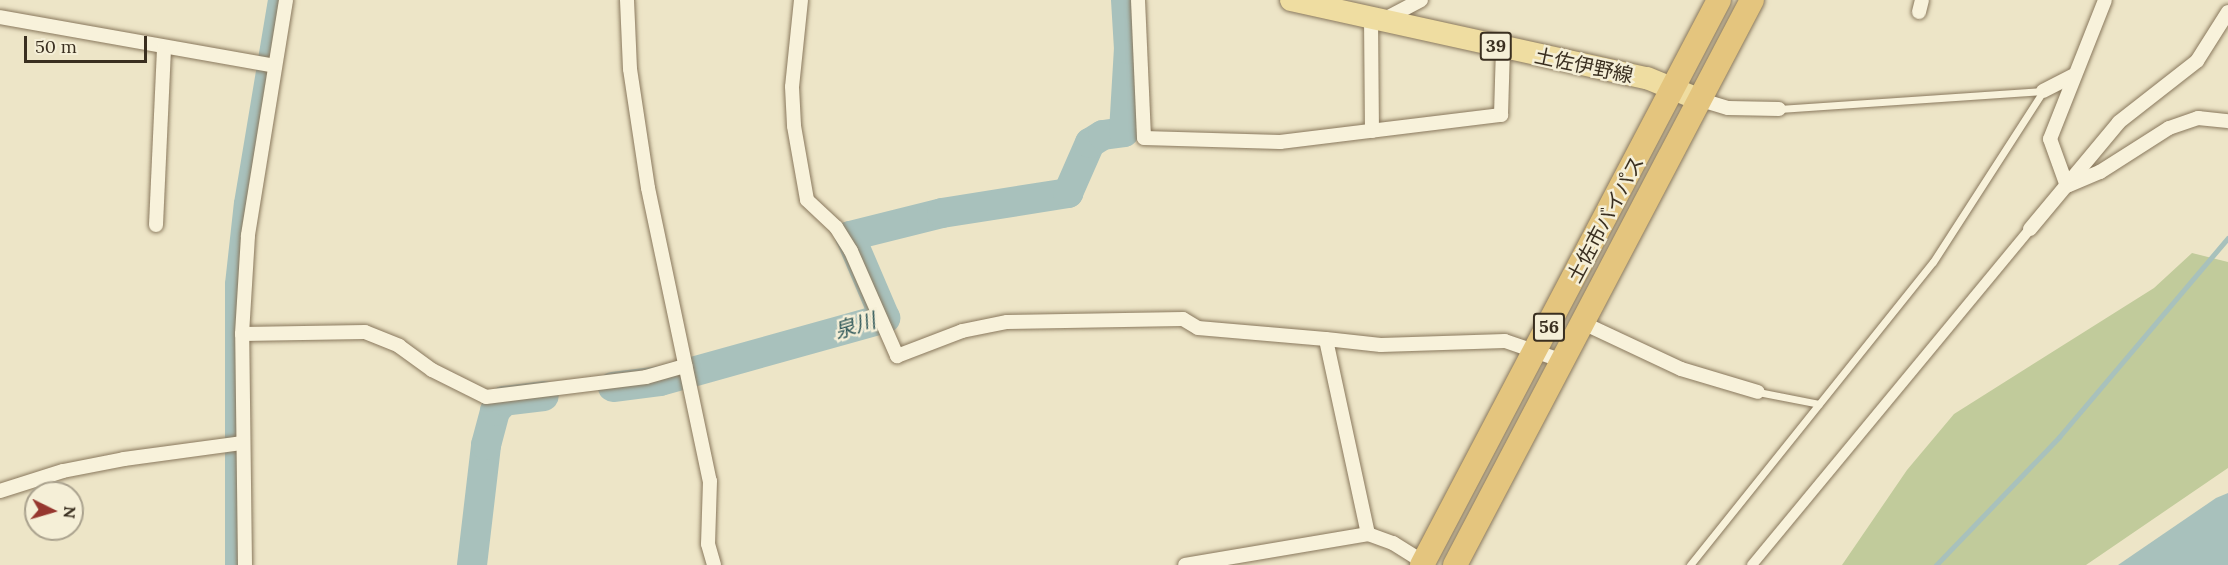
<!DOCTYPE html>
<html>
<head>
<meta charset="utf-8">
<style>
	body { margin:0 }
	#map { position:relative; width:2228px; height:565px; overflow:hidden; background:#ede5c7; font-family:Lora,"Noto Sans JP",serif }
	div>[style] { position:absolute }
	.green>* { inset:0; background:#c1cb9b }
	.water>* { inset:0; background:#a8c1bc }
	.stream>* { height:5px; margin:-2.5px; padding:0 2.5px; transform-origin:2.5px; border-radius:2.5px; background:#a8c1bc }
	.canal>* { height:16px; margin:-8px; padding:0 8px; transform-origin:8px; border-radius:8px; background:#a8c1bc }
	.river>* { height:30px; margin:-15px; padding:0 15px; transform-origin:15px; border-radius:15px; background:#a8c1bc }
	.roads { filter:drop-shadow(0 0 2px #89785d) drop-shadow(0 0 2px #89785d) }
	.service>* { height:7px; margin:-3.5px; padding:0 3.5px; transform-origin:3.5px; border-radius:3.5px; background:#f8f2db }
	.pedestrian>* { height:10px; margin:-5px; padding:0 5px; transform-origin:5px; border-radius:5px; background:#f8f2db }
	.minor>* { height:14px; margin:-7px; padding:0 7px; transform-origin:7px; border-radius:7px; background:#f8f2db }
	.primary>* { height:22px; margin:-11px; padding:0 11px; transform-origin:11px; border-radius:11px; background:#efdda1 }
	.trunk>* { height:24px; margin:-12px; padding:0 12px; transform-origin:12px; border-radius:12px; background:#e4c57e }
	span { translate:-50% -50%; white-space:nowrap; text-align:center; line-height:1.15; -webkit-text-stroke:5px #f5efd7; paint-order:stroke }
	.shield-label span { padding:2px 4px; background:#f5efd7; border:2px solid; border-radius:4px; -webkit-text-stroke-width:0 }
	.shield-label { font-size:18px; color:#3a2f20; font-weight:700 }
	.street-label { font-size:20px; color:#3a2f20 }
	.water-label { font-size:21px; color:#305859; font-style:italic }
	.north { position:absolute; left:24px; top:481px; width:60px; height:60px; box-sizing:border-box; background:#f5efd7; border:2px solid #aaa28e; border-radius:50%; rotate:95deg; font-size:16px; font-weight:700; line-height:24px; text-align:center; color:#3a2f20 }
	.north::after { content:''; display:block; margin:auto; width:21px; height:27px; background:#96372f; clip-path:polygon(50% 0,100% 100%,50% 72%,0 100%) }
	.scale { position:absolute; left:24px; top:36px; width:123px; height:27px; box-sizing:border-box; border:3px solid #3a2f20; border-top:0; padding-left:8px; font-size:18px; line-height:21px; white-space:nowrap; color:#3a2f20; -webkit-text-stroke:4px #f5efd7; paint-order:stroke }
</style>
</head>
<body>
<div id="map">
	<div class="green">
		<i style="clip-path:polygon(2192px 253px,2228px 262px,2228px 468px,2086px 565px,1842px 565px,1907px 470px,1954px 414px,2154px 288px)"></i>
	</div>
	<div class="water">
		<i style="clip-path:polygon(2228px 493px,2228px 565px,2118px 565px,2216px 498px)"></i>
	</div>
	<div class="stream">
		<i style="left:1936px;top:565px;width:178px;rotate:-46.1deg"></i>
		<i style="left:2059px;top:437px;width:261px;rotate:-49.7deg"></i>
	</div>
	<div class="canal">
		<i style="left:233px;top:565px;width:281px;rotate:-90deg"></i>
		<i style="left:233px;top:284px;width:81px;rotate:-83.7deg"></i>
		<i style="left:242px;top:203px;width:206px;rotate:-80.5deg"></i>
	</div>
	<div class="river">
		<i style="left:613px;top:387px;width:47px;rotate:-7.3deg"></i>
		<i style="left:660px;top:381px;width:234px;rotate:-15.6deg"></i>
		<i style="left:885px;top:318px;width:89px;rotate:-113.1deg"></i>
		<i style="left:850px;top:236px;width:95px;rotate:-14deg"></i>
		<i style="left:942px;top:213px;width:128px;rotate:-9deg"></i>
		<i style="left:1068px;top:193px;width:55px;rotate:-66.3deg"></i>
		<i style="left:1090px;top:143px;width:15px;rotate:-32deg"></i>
		<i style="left:1103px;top:135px;width:21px;rotate:-8deg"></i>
		<i style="left:1124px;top:132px;width:83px;rotate:-86.6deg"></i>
		<i style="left:1129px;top:49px;width:49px;rotate:-93.5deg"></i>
		<i style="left:472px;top:565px;width:121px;rotate:-83.3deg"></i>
		<i style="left:486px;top:445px;width:35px;rotate:-75deg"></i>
		<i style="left:495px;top:411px;width:13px;rotate:-48deg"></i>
		<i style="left:504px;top:401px;width:40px;rotate:-7.1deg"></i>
	</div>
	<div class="roads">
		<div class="service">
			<i style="left:1779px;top:109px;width:265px;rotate:-3.9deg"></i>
			<i style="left:1758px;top:392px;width:62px;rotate:11.1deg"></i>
			<i style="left:1690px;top:565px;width:388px;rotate:-51.3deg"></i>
			<i style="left:1933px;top:262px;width:203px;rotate:-57.2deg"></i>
		</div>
		<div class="pedestrian">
			<i style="left:1752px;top:565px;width:436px;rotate:-50.4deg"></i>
		</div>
		<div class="minor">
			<i style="left:627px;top:0;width:69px;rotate:87.5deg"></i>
			<i style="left:630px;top:69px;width:120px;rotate:81.4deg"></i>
			<i style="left:648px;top:188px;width:299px;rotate:78.1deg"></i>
			<i style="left:710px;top:481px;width:63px;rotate:91.8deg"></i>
			<i style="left:708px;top:544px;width:22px;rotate:74deg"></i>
			<i style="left:801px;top:0;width:87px;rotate:95.9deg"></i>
			<i style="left:792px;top:87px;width:39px;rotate:87deg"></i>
			<i style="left:794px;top:126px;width:75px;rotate:80deg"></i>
			<i style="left:807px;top:200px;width:40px;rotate:43deg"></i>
			<i style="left:836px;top:227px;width:28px;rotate:58deg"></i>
			<i style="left:851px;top:251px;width:115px;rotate:66.3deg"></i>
			<i style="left:897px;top:356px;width:70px;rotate:-21deg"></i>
			<i style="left:962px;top:331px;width:46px;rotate:-11.3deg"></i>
			<i style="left:1007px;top:322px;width:176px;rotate:-1deg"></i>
			<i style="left:1183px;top:319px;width:17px;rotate:31deg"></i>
			<i style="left:1198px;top:328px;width:128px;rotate:4.9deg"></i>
			<i style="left:1138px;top:0;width:138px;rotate:87.5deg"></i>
			<i style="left:1144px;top:138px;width:136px;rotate:1.7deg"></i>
			<i style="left:1280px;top:142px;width:223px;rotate:-7deg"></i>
			<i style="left:1501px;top:115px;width:68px;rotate:-88.3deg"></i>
			<i style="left:1919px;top:12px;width:12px;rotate:-76deg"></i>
			<i style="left:0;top:17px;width:278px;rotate:10.1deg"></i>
			<i style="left:1371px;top:18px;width:113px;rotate:89.5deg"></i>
			<i style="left:1383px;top:20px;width:43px;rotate:-27.8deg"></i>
			<i style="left:2043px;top:91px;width:35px;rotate:-27deg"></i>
			<i style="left:1698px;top:99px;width:31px;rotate:17deg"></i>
			<i style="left:1728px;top:108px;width:51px;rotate:1.1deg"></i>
			<i style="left:2069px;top:185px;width:34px;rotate:-23deg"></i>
			<i style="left:2100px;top:172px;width:82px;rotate:-32.5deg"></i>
			<i style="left:2169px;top:128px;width:31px;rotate:-19deg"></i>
			<i style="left:2198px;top:118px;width:30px;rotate:6deg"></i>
			<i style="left:2067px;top:186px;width:50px;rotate:-109.9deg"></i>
			<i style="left:2050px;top:139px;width:149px;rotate:-68.4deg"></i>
			<i style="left:156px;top:225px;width:177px;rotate:-87.4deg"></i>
			<i style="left:2030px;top:229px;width:139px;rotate:-50.2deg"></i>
			<i style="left:2119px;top:122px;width:99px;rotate:-38deg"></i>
			<i style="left:2197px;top:61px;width:58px;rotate:-57.7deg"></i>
			<i style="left:1583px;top:323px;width:108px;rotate:25.1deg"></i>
			<i style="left:1681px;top:369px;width:80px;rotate:16.6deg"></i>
			<i style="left:242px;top:334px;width:123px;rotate:-0.9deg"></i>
			<i style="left:365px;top:332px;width:37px;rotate:22deg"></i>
			<i style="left:399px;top:346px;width:41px;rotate:36deg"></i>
			<i style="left:432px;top:370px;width:60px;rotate:26.6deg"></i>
			<i style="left:486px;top:397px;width:161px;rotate:-7.1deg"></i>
			<i style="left:646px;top:377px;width:41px;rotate:-15.8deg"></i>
			<i style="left:0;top:491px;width:66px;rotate:-17.6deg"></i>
			<i style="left:63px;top:471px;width:62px;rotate:-11.1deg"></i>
			<i style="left:124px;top:459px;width:120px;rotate:-7.7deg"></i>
			<i style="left:1368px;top:534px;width:199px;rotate:-102.2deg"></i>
			<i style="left:1326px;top:339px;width:55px;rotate:6.2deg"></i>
			<i style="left:1381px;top:345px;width:124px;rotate:-1.8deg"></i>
			<i style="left:1505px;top:341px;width:61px;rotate:19deg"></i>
			<i style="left:245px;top:565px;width:231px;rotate:-90.7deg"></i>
			<i style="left:242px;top:334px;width:99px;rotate:-86.5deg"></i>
			<i style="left:248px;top:235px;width:238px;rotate:-80.8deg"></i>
			<i style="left:1185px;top:565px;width:186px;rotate:-9.6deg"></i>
			<i style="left:1368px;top:534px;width:27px;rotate:20deg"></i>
			<i style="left:1393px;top:543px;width:40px;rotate:32deg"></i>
		</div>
		<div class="primary">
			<i style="left:1291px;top:0;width:364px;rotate:12.4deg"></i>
			<i style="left:1647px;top:78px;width:55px;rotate:22.4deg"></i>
		</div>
		<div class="trunk">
			<i style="left:1422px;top:565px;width:638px;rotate:-62.27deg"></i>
			<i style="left:1455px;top:565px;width:638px;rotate:-62.27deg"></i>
		</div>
	</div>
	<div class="shield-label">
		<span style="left:1496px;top:46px">39</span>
		<span style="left:1549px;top:327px">56</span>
	</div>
	<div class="street-label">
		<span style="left:1584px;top:65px;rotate:12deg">土佐伊野線</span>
		<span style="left:1605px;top:219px;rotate:-62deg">土佐市バイパス</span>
	</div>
	<div class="water-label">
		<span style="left:855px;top:326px;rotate:-17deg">泉川</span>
	</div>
	<div class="north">N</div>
	<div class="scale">50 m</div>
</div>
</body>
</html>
